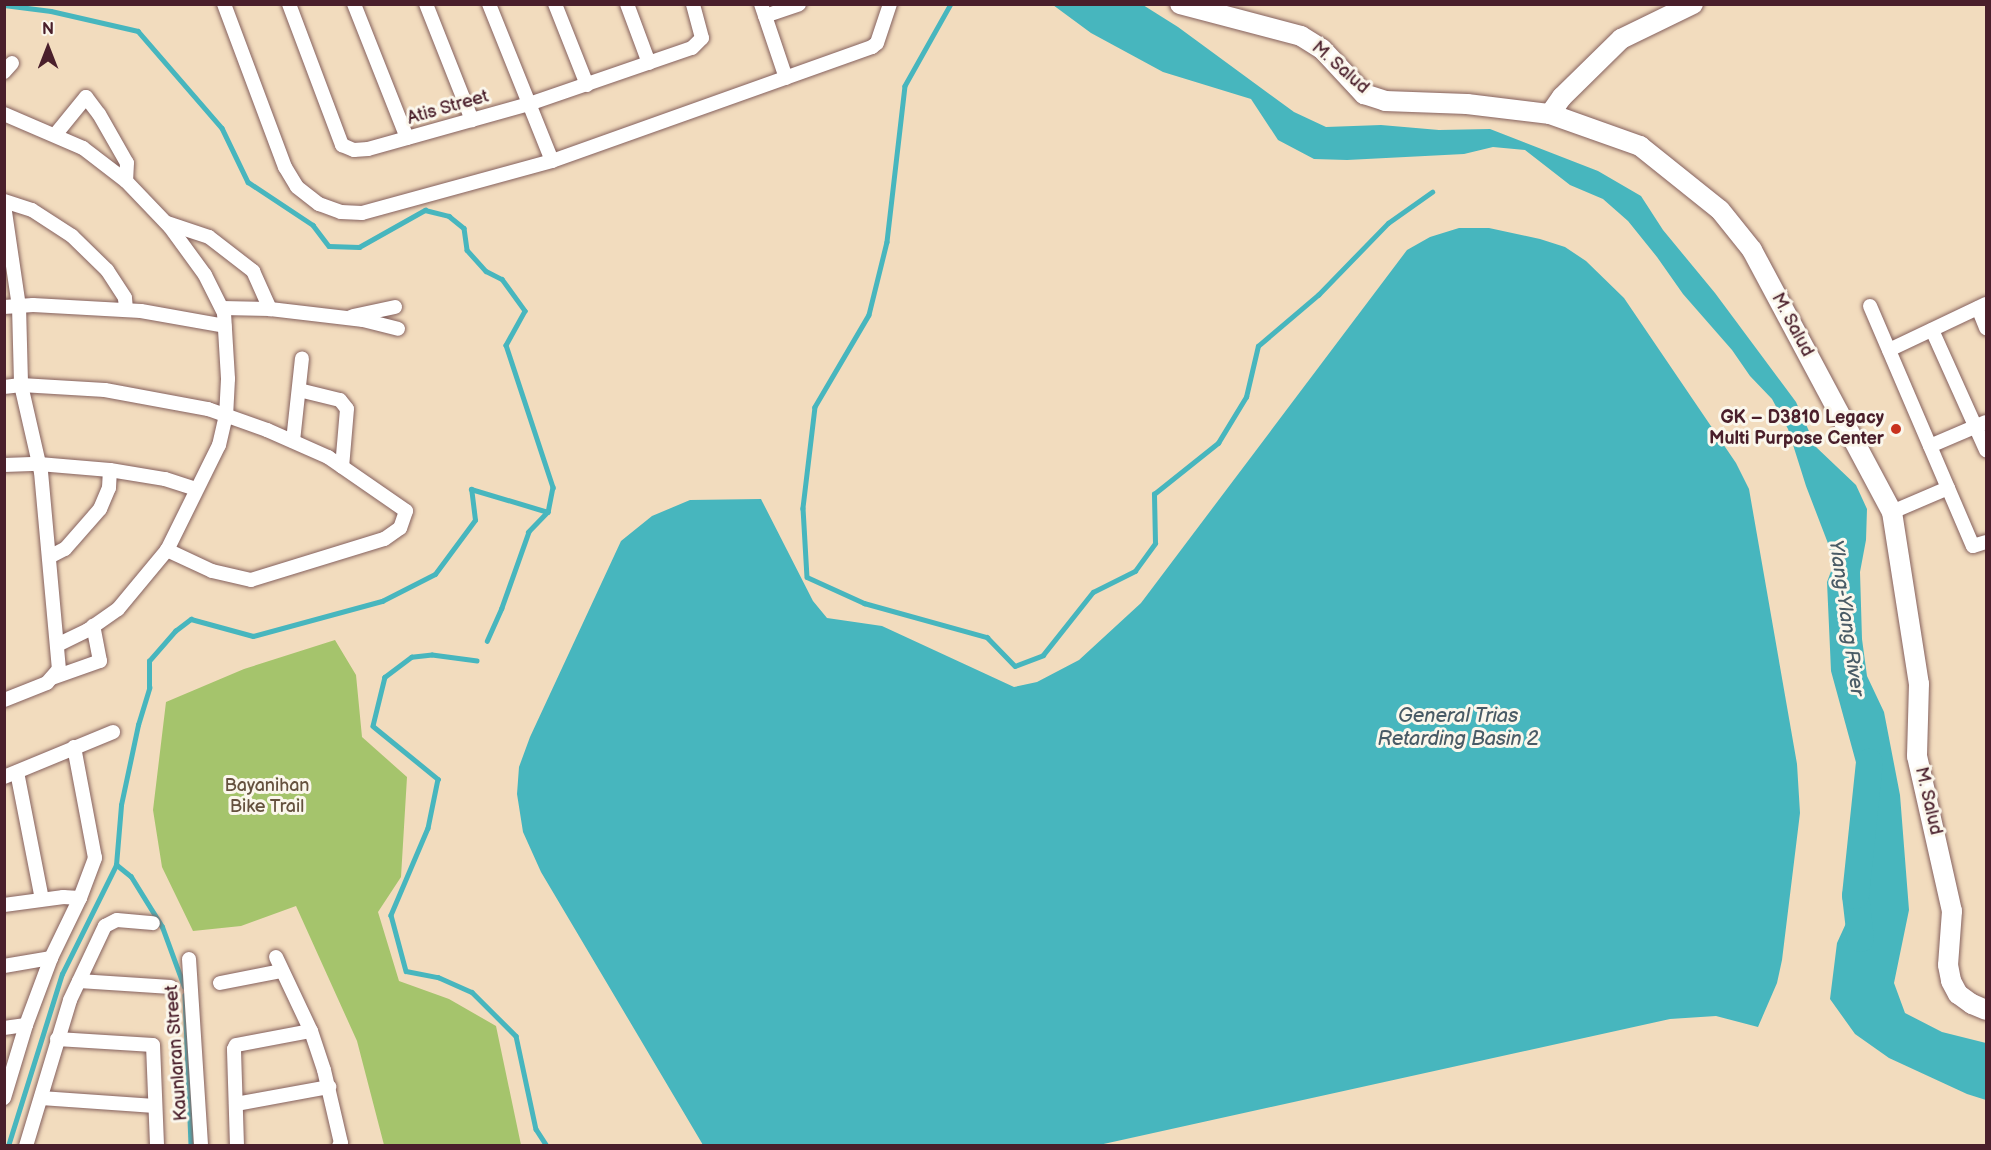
<!DOCTYPE html>
<html>
<head>
<meta charset="utf-8">
<style>
	body { margin:0 }
	#map { position:relative; width:1991px; height:1150px; overflow:hidden; background:#f2dcbe; font-family:"Balsamiq Sans",sans-serif }
	div>[style] { position:absolute }
	.green>* { inset:0; background:#a5c46c }
	.water>* { inset:0; background:#47b6be }
	.stream>* { height:4.5px; margin:-2.25px; padding:0 2.25px; transform-origin:2.25px; border-radius:2.25px; background:#47b6be }
	.river>* { height:27px; margin:-13.5px; padding:0 13.5px; transform-origin:13.5px; border-radius:13.5px; background:#47b6be }
	.roads { filter:drop-shadow(0 0 2px #85615e) drop-shadow(0 0 2px #85615e) }
	.street>* { height:14px; margin:-7px; padding:0 7px; transform-origin:7px; border-radius:7px; background:#fff }
	.secondary>* { height:20px; margin:-10px; padding:0 10px; transform-origin:10px; border-radius:10px; background:#fff }
	.dots>* { width:16px; height:16px; translate:-50% -50%; box-sizing:border-box; border:3px solid #fbf7ec; border-radius:50% }
	span { translate:-50% -50%; white-space:nowrap; text-align:center; line-height:1.15; -webkit-text-stroke:6px #fbf7ec; paint-order:stroke }
	.street-label { font-size:18px; color:#4a1f2b }
	.poi-label { font-size:18px; color:#4a1f2b; font-weight:700 }
	.right { translate:-100% -50%; text-align:right }
	.park-label { font-size:18px; color:#65513e }
	.water-label { font-size:20px; color:#495b66; font-style:italic }
	.frame { position:absolute; inset:0; border:6px solid #4a1f2b; pointer-events:none }
	.north { position:absolute; left:18px; top:18px; width:60px; height:60px; -webkit-text-stroke:4px #fbf7ec; paint-order:stroke; rotate:0deg; font-size:16px; font-weight:700; line-height:24px; text-align:center; color:#4a1f2b }
	.north::after { content:''; display:block; margin:auto; width:21px; height:27px; background:#4a1f2b; clip-path:polygon(50% 0,100% 100%,50% 72%,0 100%) }
</style>
</head>
<body>
<div id="map">
	<div class="green">
		<i style="clip-path:polygon(335px 640px,356px 675px,362px 737px,407px 777px,401px 877px,378px 912px,399px 981px,449px 999px,496px 1026px,521px 1145px,384px 1145px,357px 1041px,296px 906px,241px 926px,193px 931px,162px 867px,153px 810px,166px 702px,244px 669px)"></i>
	</div>
	<div class="water">
		<i style="clip-path:polygon(1053px 5px,1143px 5px,1178px 27px,1294px 112px,1326px 127px,1381px 125px,1439px 130px,1490px 129px,1598px 171px,1641px 196px,1663px 230px,1715px 293px,1796px 402px,1816px 447px,1856px 485px,1867px 509px,1866px 540px,1860px 572px,1862px 639px,1867px 676px,1884px 712px,1900px 795px,1909px 910px,1894px 983px,1905px 1013px,1942px 1032px,1986px 1043px,1986px 1100px,1967px 1094px,1889px 1058px,1855px 1034px,1830px 999px,1837px 943px,1858px 897px,1873px 837px,1869px 810px,1831px 671px,1827px 582px,1833px 566px,1829px 546px,1806px 486px,1788px 429px,1772px 399px,1750px 376px,1732px 350px,1683px 294px,1657px 257px,1628px 221px,1603px 199px,1570px 185px,1525px 150px,1493px 147px,1464px 154px,1347px 160px,1314px 159px,1278px 140px,1251px 99px,1163px 72px,1091px 33px)"></i>
		<i style="clip-path:polygon(1459px 228px,1489px 228px,1540px 239px,1565px 247px,1586px 261px,1624px 298px,1736px 463px,1749px 489px,1797px 764px,1800px 813px,1782px 960px,1777px 983px,1758px 1027px,1716px 1016px,1670px 1019px,1099px 1145px,703px 1145px,541px 872px,523px 832px,517px 794px,519px 767px,530px 737px,621px 541px,652px 516px,690px 500px,761px 499px,813px 601px,827px 618px,882px 626px,1014px 687px,1037px 682px,1079px 660px,1141px 603px,1407px 250px,1430px 237px)"></i>
	</div>
	<div class="stream">
		<i style="left:951px;top:4px;width:94px;rotate:119.3deg"></i>
		<i style="left:905px;top:86px;width:157px;rotate:96.6deg"></i>
		<i style="left:887px;top:242px;width:75px;rotate:103.9deg"></i>
		<i style="left:869px;top:315px;width:107px;rotate:120.4deg"></i>
		<i style="left:815px;top:407px;width:102px;rotate:96.8deg"></i>
		<i style="left:803px;top:508px;width:69px;rotate:86.7deg"></i>
		<i style="left:807px;top:577px;width:63px;rotate:24.5deg"></i>
		<i style="left:864px;top:603px;width:128px;rotate:15.5deg"></i>
		<i style="left:987px;top:637px;width:40px;rotate:46deg"></i>
		<i style="left:1015px;top:666px;width:30px;rotate:-21deg"></i>
		<i style="left:1043px;top:655px;width:80px;rotate:-51.6deg"></i>
		<i style="left:1093px;top:592px;width:47px;rotate:-26.6deg"></i>
		<i style="left:1135px;top:571px;width:34px;rotate:-54deg"></i>
		<i style="left:1155px;top:543px;width:49px;rotate:-91.2deg"></i>
		<i style="left:1154px;top:494px;width:82px;rotate:-38.6deg"></i>
		<i style="left:1218px;top:443px;width:54px;rotate:-58.7deg"></i>
		<i style="left:1246px;top:397px;width:52px;rotate:-76.8deg"></i>
		<i style="left:1258px;top:346px;width:79px;rotate:-40.4deg"></i>
		<i style="left:1318px;top:295px;width:100px;rotate:-45.8deg"></i>
		<i style="left:1388px;top:223px;width:54px;rotate:-35.2deg"></i>
		<i style="left:4px;top:5px;width:47px;rotate:7.3deg"></i>
		<i style="left:51px;top:11px;width:89px;rotate:12.9deg"></i>
		<i style="left:138px;top:31px;width:128px;rotate:49.1deg"></i>
		<i style="left:222px;top:128px;width:60px;rotate:64.3deg"></i>
		<i style="left:248px;top:182px;width:78px;rotate:33.5deg"></i>
		<i style="left:313px;top:225px;width:26px;rotate:53deg"></i>
		<i style="left:329px;top:246px;width:30px;rotate:2deg"></i>
		<i style="left:359px;top:247px;width:76px;rotate:-29.3deg"></i>
		<i style="left:425px;top:210px;width:25px;rotate:14deg"></i>
		<i style="left:449px;top:216px;width:19px;rotate:39deg"></i>
		<i style="left:464px;top:228px;width:22px;rotate:82deg"></i>
		<i style="left:467px;top:250px;width:28px;rotate:48deg"></i>
		<i style="left:486px;top:271px;width:18px;rotate:27deg"></i>
		<i style="left:502px;top:279px;width:39px;rotate:54deg"></i>
		<i style="left:525px;top:311px;width:39px;rotate:119deg"></i>
		<i style="left:506px;top:345px;width:150px;rotate:71.7deg"></i>
		<i style="left:553px;top:487px;width:25px;rotate:101deg"></i>
		<i style="left:548px;top:512px;width:28px;rotate:134deg"></i>
		<i style="left:529px;top:532px;width:81px;rotate:109.6deg"></i>
		<i style="left:502px;top:608px;width:36px;rotate:114deg"></i>
		<i style="left:477px;top:661px;width:45px;rotate:-172.4deg"></i>
		<i style="left:432px;top:655px;width:20px;rotate:174deg"></i>
		<i style="left:412px;top:657px;width:34px;rotate:143deg"></i>
		<i style="left:385px;top:677px;width:50px;rotate:103.8deg"></i>
		<i style="left:373px;top:726px;width:84px;rotate:39.2deg"></i>
		<i style="left:438px;top:779px;width:50px;rotate:101.5deg"></i>
		<i style="left:428px;top:828px;width:95px;rotate:113deg"></i>
		<i style="left:391px;top:915px;width:58px;rotate:75deg"></i>
		<i style="left:406px;top:971px;width:33px;rotate:11deg"></i>
		<i style="left:438px;top:977px;width:37px;rotate:24deg"></i>
		<i style="left:472px;top:992px;width:62px;rotate:45deg"></i>
		<i style="left:516px;top:1036px;width:95px;rotate:77.9deg"></i>
		<i style="left:536px;top:1129px;width:20px;rotate:57deg"></i>
		<i style="left:184px;top:987px;width:64px;rotate:-110.1deg"></i>
		<i style="left:162px;top:927px;width:59px;rotate:-121.8deg"></i>
		<i style="left:131px;top:877px;width:19px;rotate:-141deg"></i>
		<i style="left:116px;top:865px;width:60px;rotate:-85.2deg"></i>
		<i style="left:121px;top:805px;width:82px;rotate:-78deg"></i>
		<i style="left:138px;top:725px;width:39px;rotate:-73deg"></i>
		<i style="left:149px;top:688px;width:27px;rotate:-90deg"></i>
		<i style="left:149px;top:661px;width:40px;rotate:-49deg"></i>
		<i style="left:175px;top:631px;width:20px;rotate:-37deg"></i>
		<i style="left:191px;top:619px;width:64px;rotate:15.3deg"></i>
		<i style="left:253px;top:636px;width:134px;rotate:-15.2deg"></i>
		<i style="left:382px;top:601px;width:59px;rotate:-27deg"></i>
		<i style="left:435px;top:574px;width:67px;rotate:-53.5deg"></i>
		<i style="left:475px;top:520px;width:31px;rotate:-97deg"></i>
		<i style="left:471px;top:489px;width:80px;rotate:16.6deg"></i>
		<i style="left:185px;top:995px;width:151px;rotate:87.7deg"></i>
		<i style="left:8px;top:1146px;width:180px;rotate:-72.6deg"></i>
		<i style="left:62px;top:974px;width:122px;rotate:-63.6deg"></i>
	</div>
	<div class="river">
		<i style="left:1860px;top:938px;width:43px;rotate:-96.6deg"></i>
		<i style="left:1855px;top:895px;width:134px;rotate:-84deg"></i>
	</div>
	<div class="roads">
		<div class="street">
			<i style="left:224px;top:4px;width:174px;rotate:69.5deg"></i>
			<i style="left:285px;top:167px;width:23px;rotate:59deg"></i>
			<i style="left:297px;top:187px;width:28px;rotate:38deg"></i>
			<i style="left:319px;top:204px;width:23px;rotate:20deg"></i>
			<i style="left:341px;top:212px;width:21px;rotate:3deg"></i>
			<i style="left:362px;top:213px;width:197px;rotate:-15.3deg"></i>
			<i style="left:552px;top:161px;width:340px;rotate:-19.6deg"></i>
			<i style="left:872px;top:47px;width:6px;rotate:-39deg"></i>
			<i style="left:877px;top:43px;width:41px;rotate:-71.6deg"></i>
			<i style="left:289px;top:4px;width:151px;rotate:69.4deg"></i>
			<i style="left:342px;top:145px;width:13px;rotate:23deg"></i>
			<i style="left:354px;top:150px;width:14px;rotate:-4deg"></i>
			<i style="left:368px;top:149px;width:167px;rotate:-15.6deg"></i>
			<i style="left:529px;top:104px;width:172px;rotate:-19deg"></i>
			<i style="left:692px;top:48px;width:14px;rotate:-45deg"></i>
			<i style="left:702px;top:38px;width:35px;rotate:-105deg"></i>
			<i style="left:354px;top:4px;width:144px;rotate:68.4deg"></i>
			<i style="left:426px;top:4px;width:125px;rotate:68.4deg"></i>
			<i style="left:489px;top:4px;width:169px;rotate:68.1deg"></i>
			<i style="left:555px;top:4px;width:87px;rotate:68.4deg"></i>
			<i style="left:627px;top:4px;width:63px;rotate:69.6deg"></i>
			<i style="left:761px;top:4px;width:78px;rotate:71.3deg"></i>
			<i style="left:765px;top:16px;width:36px;rotate:-19deg"></i>
			<i style="left:4px;top:72px;width:12px;rotate:-48deg"></i>
			<i style="left:4px;top:114px;width:86px;rotate:23.3deg"></i>
			<i style="left:83px;top:148px;width:54px;rotate:37.5deg"></i>
			<i style="left:126px;top:181px;width:64px;rotate:46.3deg"></i>
			<i style="left:170px;top:227px;width:59px;rotate:53.9deg"></i>
			<i style="left:205px;top:275px;width:42px;rotate:63.4deg"></i>
			<i style="left:224px;top:313px;width:66px;rotate:86.5deg"></i>
			<i style="left:228px;top:379px;width:36px;rotate:93deg"></i>
			<i style="left:226px;top:415px;width:31px;rotate:103deg"></i>
			<i style="left:219px;top:445px;width:117px;rotate:116.3deg"></i>
			<i style="left:167px;top:550px;width:77px;rotate:129.7deg"></i>
			<i style="left:118px;top:609px;width:37px;rotate:145deg"></i>
			<i style="left:88px;top:630px;width:34px;rotate:154deg"></i>
			<i style="left:55px;top:135px;width:49px;rotate:-50.8deg"></i>
			<i style="left:86px;top:97px;width:21px;rotate:53deg"></i>
			<i style="left:99px;top:114px;width:56px;rotate:60.3deg"></i>
			<i style="left:127px;top:163px;width:18px;rotate:93deg"></i>
			<i style="left:4px;top:201px;width:29px;rotate:18deg"></i>
			<i style="left:32px;top:210px;width:48px;rotate:33deg"></i>
			<i style="left:72px;top:236px;width:49px;rotate:44.2deg"></i>
			<i style="left:107px;top:270px;width:33px;rotate:57deg"></i>
			<i style="left:125px;top:298px;width:12px;rotate:85deg"></i>
			<i style="left:4px;top:205px;width:102px;rotate:81.6deg"></i>
			<i style="left:19px;top:306px;width:79px;rotate:88.5deg"></i>
			<i style="left:21px;top:385px;width:89px;rotate:77.1deg"></i>
			<i style="left:41px;top:472px;width:198px;rotate:84.8deg"></i>
			<i style="left:59px;top:669px;width:18px;rotate:131deg"></i>
			<i style="left:47px;top:683px;width:46px;rotate:158.4deg"></i>
			<i style="left:167px;top:223px;width:44px;rotate:18.4deg"></i>
			<i style="left:209px;top:237px;width:56px;rotate:37.7deg"></i>
			<i style="left:253px;top:271px;width:42px;rotate:65.9deg"></i>
			<i style="left:1870px;top:306px;width:261px;rotate:66.8deg"></i>
			<i style="left:1973px;top:546px;width:14px;rotate:-17deg"></i>
			<i style="left:4px;top:307px;width:29px;rotate:-4deg"></i>
			<i style="left:33px;top:305px;width:108px;rotate:3.2deg"></i>
			<i style="left:141px;top:311px;width:85px;rotate:10.1deg"></i>
			<i style="left:222px;top:308px;width:48px;rotate:1.2deg"></i>
			<i style="left:270px;top:309px;width:94px;rotate:6.7deg"></i>
			<i style="left:363px;top:320px;width:36px;rotate:14deg"></i>
			<i style="left:1978px;top:308px;width:22px;rotate:68deg"></i>
			<i style="left:353px;top:316px;width:43px;rotate:-12.1deg"></i>
			<i style="left:1932px;top:330px;width:132px;rotate:65.8deg"></i>
			<i style="left:1889px;top:350px;width:107px;rotate:-25.4deg"></i>
			<i style="left:4px;top:387px;width:17px;rotate:-7deg"></i>
			<i style="left:21px;top:385px;width:84px;rotate:3.4deg"></i>
			<i style="left:105px;top:390px;width:105px;rotate:10.5deg"></i>
			<i style="left:208px;top:409px;width:63px;rotate:19.6deg"></i>
			<i style="left:267px;top:430px;width:67px;rotate:23.9deg"></i>
			<i style="left:328px;top:457px;width:95px;rotate:34.7deg"></i>
			<i style="left:406px;top:511px;width:18px;rotate:109deg"></i>
			<i style="left:400px;top:528px;width:19px;rotate:145deg"></i>
			<i style="left:384px;top:539px;width:139px;rotate:162.9deg"></i>
			<i style="left:251px;top:580px;width:40px;rotate:-167deg"></i>
			<i style="left:212px;top:571px;width:50px;rotate:-155deg"></i>
			<i style="left:299px;top:390px;width:42px;rotate:13.7deg"></i>
			<i style="left:340px;top:400px;width:11px;rotate:52deg"></i>
			<i style="left:347px;top:409px;width:58px;rotate:94.9deg"></i>
			<i style="left:293px;top:441px;width:83px;rotate:-83.8deg"></i>
			<i style="left:1930px;top:446px;width:61px;rotate:-23.2deg"></i>
			<i style="left:4px;top:465px;width:35px;rotate:-2deg"></i>
			<i style="left:39px;top:464px;width:71px;rotate:4.8deg"></i>
			<i style="left:110px;top:470px;width:56px;rotate:9.3deg"></i>
			<i style="left:165px;top:479px;width:33px;rotate:18deg"></i>
			<i style="left:1892px;top:512px;width:61px;rotate:-23.2deg"></i>
			<i style="left:49px;top:557px;width:18px;rotate:-27deg"></i>
			<i style="left:65px;top:549px;width:53px;rotate:-48.8deg"></i>
			<i style="left:100px;top:509px;width:23px;rotate:-67deg"></i>
			<i style="left:109px;top:488px;width:18px;rotate:-87deg"></i>
			<i style="left:52px;top:678px;width:51px;rotate:-19.5deg"></i>
			<i style="left:100px;top:661px;width:36px;rotate:-101deg"></i>
			<i style="left:17px;top:772px;width:129px;rotate:78.9deg"></i>
			<i style="left:4px;top:777px;width:118px;rotate:-22.4deg"></i>
			<i style="left:4px;top:905px;width:60px;rotate:-7.7deg"></i>
			<i style="left:63px;top:897px;width:17px;rotate:3deg"></i>
			<i style="left:276px;top:957px;width:82px;rotate:64.7deg"></i>
			<i style="left:311px;top:1031px;width:41px;rotate:71.6deg"></i>
			<i style="left:324px;top:1070px;width:75px;rotate:76.9deg"></i>
			<i style="left:341px;top:1143px;width:4px;rotate:124deg"></i>
			<i style="left:189px;top:959px;width:187px;rotate:86.3deg"></i>
			<i style="left:4px;top:966px;width:48px;rotate:-9.7deg"></i>
			<i style="left:79px;top:981px;width:92px;rotate:3.7deg"></i>
			<i style="left:220px;top:983px;width:63px;rotate:-11deg"></i>
			<i style="left:4px;top:1028px;width:22px;rotate:-8deg"></i>
			<i style="left:57px;top:1039px;width:96px;rotate:3.6deg"></i>
			<i style="left:153px;top:1045px;width:101px;rotate:87.7deg"></i>
			<i style="left:4px;top:1098px;width:76px;rotate:-73.2deg"></i>
			<i style="left:26px;top:1025px;width:72px;rotate:-69.5deg"></i>
			<i style="left:51px;top:958px;width:67px;rotate:-64.2deg"></i>
			<i style="left:80px;top:898px;width:43px;rotate:-69.4deg"></i>
			<i style="left:95px;top:858px;width:113px;rotate:-100.7deg"></i>
			<i style="left:41px;top:1098px;width:114px;rotate:4deg"></i>
			<i style="left:236px;top:1104px;width:95px;rotate:-10.4deg"></i>
			<i style="left:26px;top:1146px;width:152px;rotate:-73.2deg"></i>
			<i style="left:70px;top:1000px;width:82px;rotate:-64.7deg"></i>
			<i style="left:105px;top:926px;width:13px;rotate:-27deg"></i>
			<i style="left:117px;top:920px;width:36px;rotate:5deg"></i>
			<i style="left:237px;top:1146px;width:97px;rotate:-91.8deg"></i>
			<i style="left:234px;top:1049px;width:4px;rotate:-63deg"></i>
			<i style="left:236px;top:1045px;width:76px;rotate:-10.6deg"></i>
		</div>
		<div class="secondary">
			<i style="left:1180px;top:4px;width:125px;rotate:14.8deg"></i>
			<i style="left:1301px;top:36px;width:25px;rotate:32deg"></i>
			<i style="left:1322px;top:49px;width:62px;rotate:47deg"></i>
			<i style="left:1364px;top:94px;width:22px;rotate:18deg"></i>
			<i style="left:1385px;top:101px;width:82px;rotate:2.1deg"></i>
			<i style="left:1467px;top:104px;width:84px;rotate:6.9deg"></i>
			<i style="left:1550px;top:114px;width:96px;rotate:19.6deg"></i>
			<i style="left:1640px;top:146px;width:102px;rotate:38.7deg"></i>
			<i style="left:1720px;top:210px;width:51px;rotate:51.3deg"></i>
			<i style="left:1752px;top:250px;width:297px;rotate:61.9deg"></i>
			<i style="left:1892px;top:512px;width:174px;rotate:81.1deg"></i>
			<i style="left:1919px;top:684px;width:72px;rotate:91.6deg"></i>
			<i style="left:1917px;top:756px;width:159px;rotate:77.3deg"></i>
			<i style="left:1952px;top:911px;width:54px;rotate:94.2deg"></i>
			<i style="left:1948px;top:965px;width:16px;rotate:79deg"></i>
			<i style="left:1951px;top:981px;width:15px;rotate:62deg"></i>
			<i style="left:1958px;top:994px;width:17px;rotate:36deg"></i>
			<i style="left:1972px;top:1004px;width:15px;rotate:23deg"></i>
			<i style="left:1550px;top:114px;width:21px;rotate:-55deg"></i>
			<i style="left:1562px;top:97px;width:83px;rotate:-44.5deg"></i>
			<i style="left:1621px;top:39px;width:80px;rotate:-25.9deg"></i>
		</div>
	</div>
	<div class="dots">
		<i style="left:1896px;top:429px;background:#c8321e"></i>
	</div>
	<div class="street-label">
		<span style="left:1340px;top:68px;rotate:41deg">M. Salud</span>
		<span style="left:448px;top:108px;rotate:-16deg">Atis Street</span>
		<span style="left:1792px;top:325px;rotate:62deg">M. Salud</span>
		<span style="left:1928px;top:801px;rotate:77deg">M. Salud</span>
		<span style="left:177px;top:1053px;rotate:-94deg">Kaunlaran Street</span>
	</div>
	<div class="poi-label">
		<span class="right" style="left:1884px;top:429px">GK – D3810 Legacy<br>Multi Purpose Center</span>
	</div>
	<div class="park-label">
		<span style="left:267px;top:797px">Bayanihan<br>Bike Trail</span>
	</div>
	<div class="water-label">
		<span style="left:1846px;top:618px;rotate:82deg">Ylang-Ylang River</span>
		<span style="left:1458px;top:728px">General Trias<br>Retarding Basin 2</span>
	</div>
	<div class="frame"></div>
	<div class="north">N</div>
</div>
</body>
</html>
